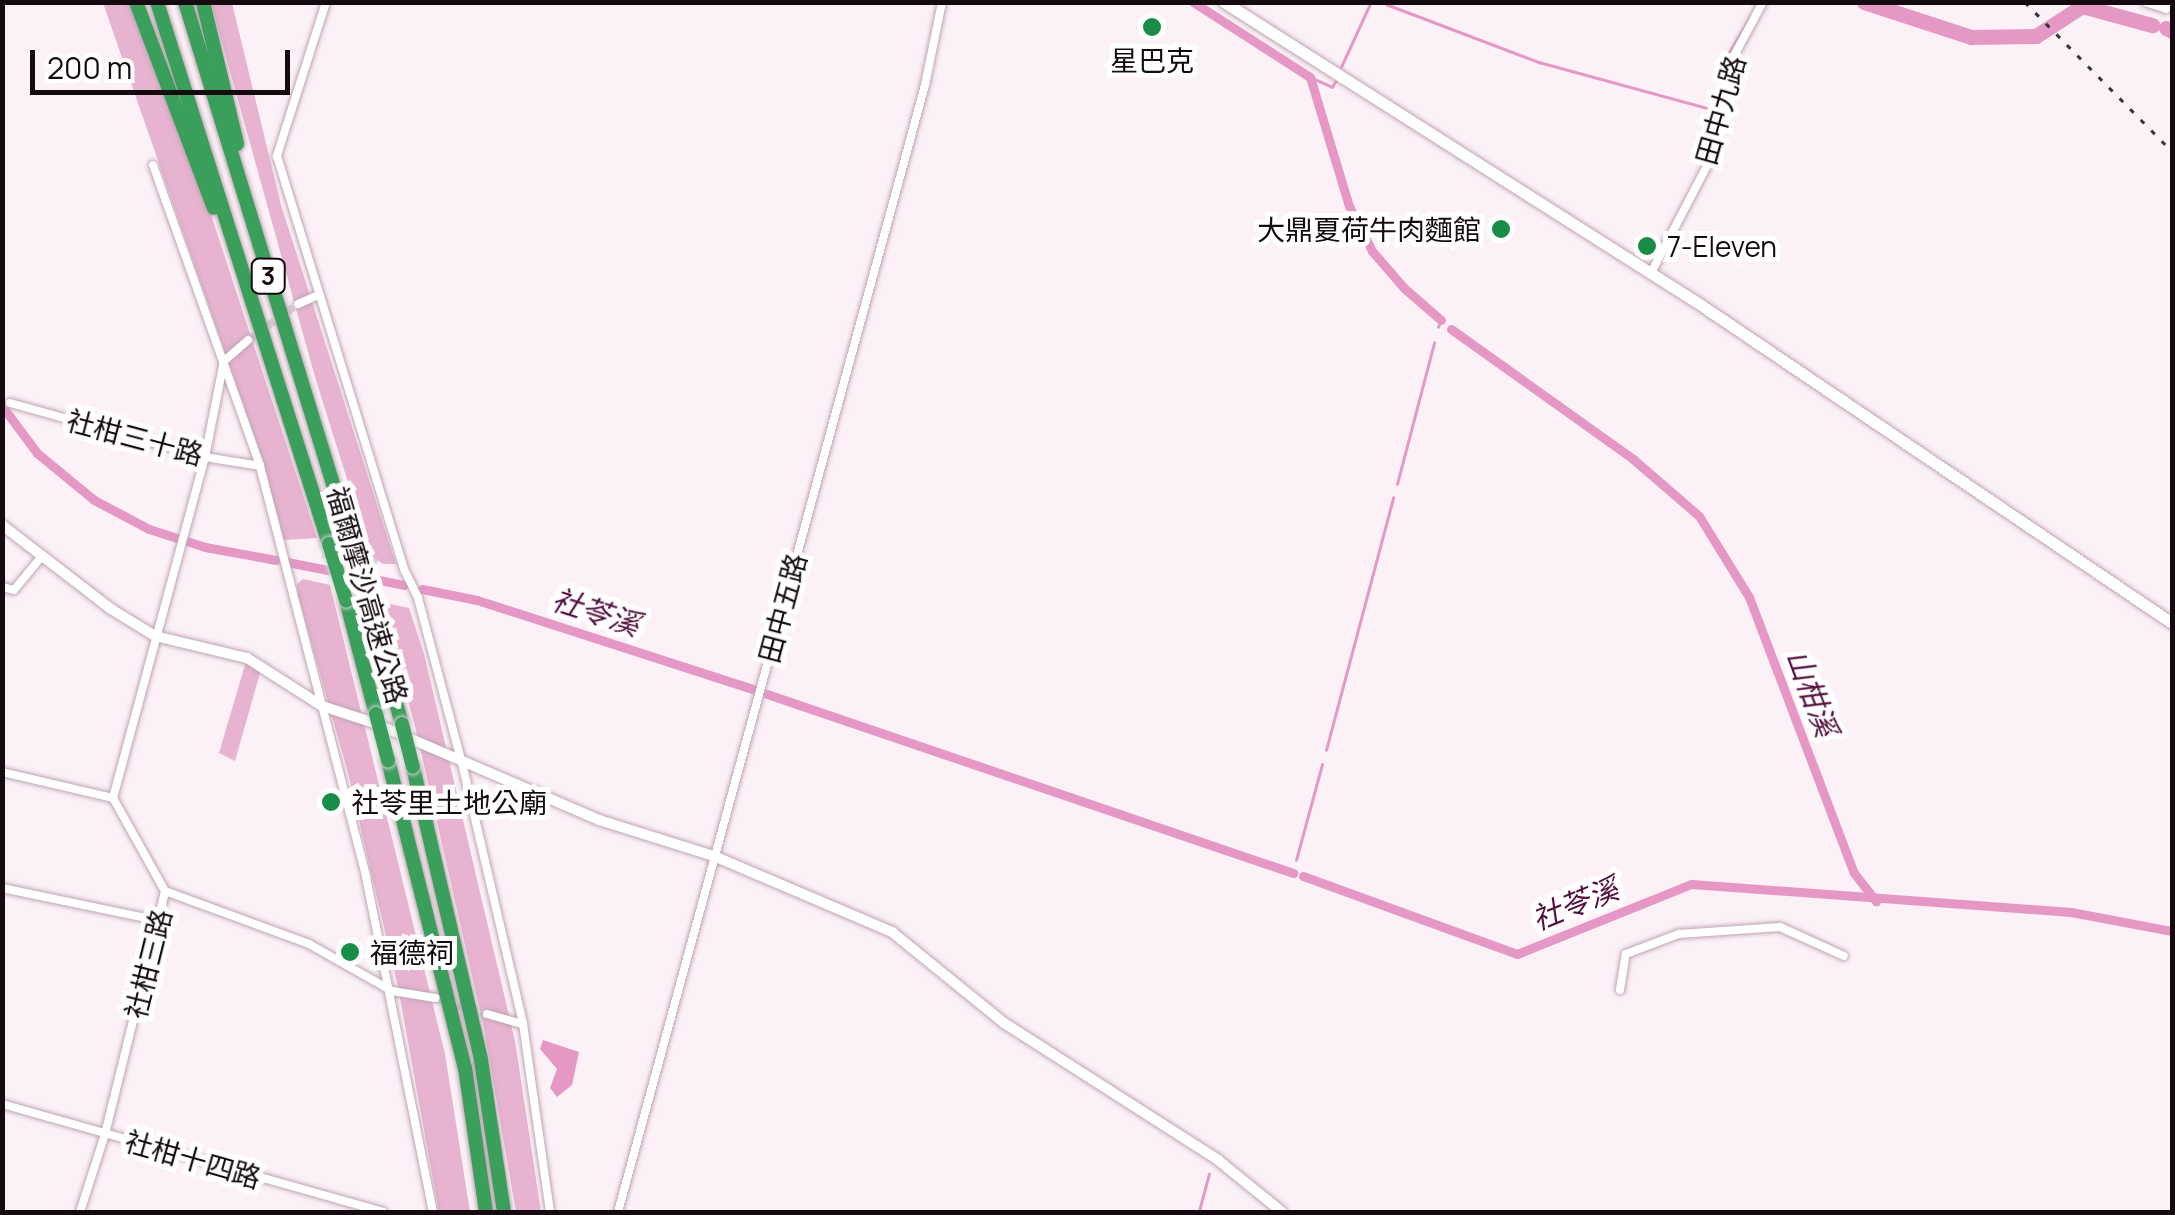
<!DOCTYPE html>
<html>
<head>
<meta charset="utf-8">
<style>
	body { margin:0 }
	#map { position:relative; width:2175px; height:1215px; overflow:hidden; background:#fcf1f7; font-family:Manrope,"Noto Sans TC",sans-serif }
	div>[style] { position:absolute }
	.green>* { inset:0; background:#e7b3d0 }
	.water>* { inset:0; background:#e698c5 }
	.stream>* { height:2.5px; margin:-1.25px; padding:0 1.25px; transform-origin:1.25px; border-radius:1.25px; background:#e698c5 }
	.canal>* { height:9px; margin:-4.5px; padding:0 4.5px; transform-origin:4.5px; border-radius:4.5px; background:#e698c5 }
	.river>* { height:15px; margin:-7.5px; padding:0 7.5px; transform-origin:7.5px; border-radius:7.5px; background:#e698c5 }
	.minor-tunnel>* { height:8px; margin-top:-4px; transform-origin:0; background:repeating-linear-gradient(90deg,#d9ced4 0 8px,transparent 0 12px) }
	.roads { filter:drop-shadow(0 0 2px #bfa5b3) drop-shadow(0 0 2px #bfa5b3) }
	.minor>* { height:8px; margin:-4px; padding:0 4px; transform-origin:4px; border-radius:4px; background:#fff }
	.tertiary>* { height:10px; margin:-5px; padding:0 5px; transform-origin:5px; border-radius:5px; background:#fff }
	.secondary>* { height:11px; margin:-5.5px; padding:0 5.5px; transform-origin:5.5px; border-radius:5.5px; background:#fff }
	.motorway>* { height:14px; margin:-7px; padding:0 7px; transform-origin:7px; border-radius:7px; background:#3b9f5c }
	.rail>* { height:2.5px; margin-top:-1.25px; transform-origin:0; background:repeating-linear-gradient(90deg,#3b3137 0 5px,transparent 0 15px) }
	.bridges { filter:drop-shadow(0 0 2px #d5d3d4) drop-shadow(0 0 2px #d5d3d4) }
	.motorway-bridge>* { height:14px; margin:-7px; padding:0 7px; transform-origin:7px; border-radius:7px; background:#3b9f5c }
	.dots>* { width:28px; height:28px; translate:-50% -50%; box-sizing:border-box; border:5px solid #fff; border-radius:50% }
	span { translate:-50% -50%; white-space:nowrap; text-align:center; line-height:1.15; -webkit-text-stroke:10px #fff; paint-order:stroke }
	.shield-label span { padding:2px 8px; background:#fff; border:2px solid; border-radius:8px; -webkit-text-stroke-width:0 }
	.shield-label { font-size:25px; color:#140a10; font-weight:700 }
	.poi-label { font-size:28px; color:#140a10 }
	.right { translate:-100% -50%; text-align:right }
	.left { translate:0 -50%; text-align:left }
	.street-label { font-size:28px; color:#140a10 }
	.water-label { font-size:30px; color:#54103e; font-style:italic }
	.frame { position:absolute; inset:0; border:5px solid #140a10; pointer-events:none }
	.scale { position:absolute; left:30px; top:50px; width:260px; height:45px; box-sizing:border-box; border:5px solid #140a10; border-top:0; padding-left:12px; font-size:30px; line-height:35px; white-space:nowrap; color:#140a10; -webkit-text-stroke:8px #fff; paint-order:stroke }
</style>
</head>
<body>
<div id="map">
	<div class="green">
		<i style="clip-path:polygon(103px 3px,134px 3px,180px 120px,317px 538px,284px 540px,263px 461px)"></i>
		<i style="clip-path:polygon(211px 3px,232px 3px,281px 205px,396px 564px,383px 564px,371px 556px,315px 377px)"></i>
		<i style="clip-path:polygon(303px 579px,330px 585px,445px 1054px,470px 1212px,439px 1212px,398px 987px,348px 773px,298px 595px,297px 584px)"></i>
		<i style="clip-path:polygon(381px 602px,409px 608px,424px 654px,515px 1041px,541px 1212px,516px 1212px,484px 1028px,416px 730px)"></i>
		<i style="clip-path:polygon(247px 658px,262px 666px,235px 761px,219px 753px)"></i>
	</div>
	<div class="water">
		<i style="clip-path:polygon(543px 1040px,579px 1052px,572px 1085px,557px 1097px,550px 1088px,557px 1069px,540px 1049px)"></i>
	</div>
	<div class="stream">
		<i style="left:1341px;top:67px;width:69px;rotate:-65.3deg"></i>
		<i style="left:1370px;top:4px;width:16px"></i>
		<i style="left:1386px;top:4px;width:164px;rotate:20.8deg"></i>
		<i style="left:1539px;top:62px;width:181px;rotate:15.3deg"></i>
		<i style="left:1714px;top:110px;width:53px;rotate:-77deg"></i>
		<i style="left:1726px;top:58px;width:49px;rotate:-59.2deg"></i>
		<i style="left:1310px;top:77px;width:24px;rotate:24deg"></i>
		<i style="left:1332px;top:87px;width:6px;rotate:-59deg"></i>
		<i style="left:1438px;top:327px;width:8px;rotate:-67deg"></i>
		<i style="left:1397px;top:484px;width:146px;rotate:-75.3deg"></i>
		<i style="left:1326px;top:750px;width:261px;rotate:-75.1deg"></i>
		<i style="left:1296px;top:860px;width:99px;rotate:-74.8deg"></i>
		<i style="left:1293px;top:873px;width:1px;rotate:-90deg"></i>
		<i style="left:1199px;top:1211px;width:38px;rotate:-75deg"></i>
	</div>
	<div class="canal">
		<i style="left:1193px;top:2px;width:139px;rotate:32.7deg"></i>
		<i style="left:1310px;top:77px;width:135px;rotate:73.2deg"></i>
		<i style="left:1349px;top:206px;width:51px;rotate:62.9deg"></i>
		<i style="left:1372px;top:251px;width:49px;rotate:49.1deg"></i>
		<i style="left:1404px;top:288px;width:49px;rotate:40.9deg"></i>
		<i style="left:1451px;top:329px;width:224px;rotate:35.5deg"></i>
		<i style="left:1633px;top:459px;width:87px;rotate:40.8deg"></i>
		<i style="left:1699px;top:516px;width:95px;rotate:58.3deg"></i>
		<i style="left:1749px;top:597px;width:295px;rotate:69.2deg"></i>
		<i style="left:1854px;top:873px;width:36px;rotate:52deg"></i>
		<i style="left:2px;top:406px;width:59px;rotate:53.3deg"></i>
		<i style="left:37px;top:453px;width:74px;rotate:39.5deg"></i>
		<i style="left:94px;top:500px;width:62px;rotate:27.8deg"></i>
		<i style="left:149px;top:529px;width:59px;rotate:17.8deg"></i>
		<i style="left:205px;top:547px;width:72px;rotate:10.4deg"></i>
		<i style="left:287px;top:562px;width:119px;rotate:11.1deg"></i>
		<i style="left:422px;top:589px;width:56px;rotate:11.3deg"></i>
		<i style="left:477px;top:600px;width:290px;rotate:17.9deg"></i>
		<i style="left:767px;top:694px;width:556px;rotate:18.79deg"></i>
		<i style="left:1303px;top:876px;width:228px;rotate:20deg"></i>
		<i style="left:1517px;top:954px;width:188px;rotate:-21.9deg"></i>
		<i style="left:1691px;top:884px;width:381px;rotate:4.2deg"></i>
		<i style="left:2071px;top:912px;width:103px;rotate:10.7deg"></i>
	</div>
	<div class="river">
		<i style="left:1864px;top:2px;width:113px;rotate:18.1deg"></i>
		<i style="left:1971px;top:37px;width:65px;rotate:-0.9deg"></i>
		<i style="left:2036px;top:36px;width:55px;rotate:-33.1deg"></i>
		<i style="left:2082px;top:6px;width:73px;rotate:15.2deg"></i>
		<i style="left:2166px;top:28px;width:7px;rotate:27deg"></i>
	</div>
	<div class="minor-tunnel">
		<i style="left:248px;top:340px;width:62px;rotate:-35.8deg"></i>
		<i style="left:322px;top:554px;width:57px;rotate:9.1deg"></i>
		<i style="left:435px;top:998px;width:54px;rotate:17.1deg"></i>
	</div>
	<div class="roads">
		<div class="minor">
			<i style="left:326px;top:2px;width:162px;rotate:107.7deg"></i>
			<i style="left:277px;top:156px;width:434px;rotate:72.9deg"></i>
			<i style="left:405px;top:571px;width:30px;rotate:64deg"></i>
			<i style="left:418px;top:598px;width:171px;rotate:75.1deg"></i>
			<i style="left:462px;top:763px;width:268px;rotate:76.8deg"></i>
			<i style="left:523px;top:1024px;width:190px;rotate:81.8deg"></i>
			<i style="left:2145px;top:2px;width:22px;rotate:18deg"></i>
			<i style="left:2166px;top:9px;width:8px;rotate:-67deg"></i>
			<i style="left:153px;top:165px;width:319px;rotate:70.4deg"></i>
			<i style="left:260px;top:466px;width:424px;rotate:75.5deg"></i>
			<i style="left:366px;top:877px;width:342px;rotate:78.7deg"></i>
			<i style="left:1651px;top:273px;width:121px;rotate:-62.4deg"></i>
			<i style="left:1707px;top:166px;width:106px;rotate:-77.4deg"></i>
			<i style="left:1730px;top:63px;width:69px;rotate:-61.6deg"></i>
			<i style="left:298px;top:304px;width:22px;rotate:-24deg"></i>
			<i style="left:10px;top:403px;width:202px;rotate:15.5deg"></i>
			<i style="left:205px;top:457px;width:56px;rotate:9.3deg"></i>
			<i style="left:2px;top:587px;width:12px;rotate:14deg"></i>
			<i style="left:14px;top:590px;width:44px;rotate:-50.5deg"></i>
			<i style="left:2px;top:772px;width:114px;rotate:13.2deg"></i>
			<i style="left:2px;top:888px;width:161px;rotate:11.8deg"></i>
			<i style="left:165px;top:891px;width:153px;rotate:20.2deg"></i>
			<i style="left:309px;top:944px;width:95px;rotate:29.5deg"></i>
			<i style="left:392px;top:991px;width:44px;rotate:9.2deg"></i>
			<i style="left:1620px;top:990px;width:36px;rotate:-81deg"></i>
			<i style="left:1626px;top:954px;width:57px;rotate:-20.7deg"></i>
			<i style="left:1679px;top:934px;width:101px;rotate:-4deg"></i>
			<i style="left:1780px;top:927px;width:70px;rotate:24.4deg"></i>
			<i style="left:487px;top:1014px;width:37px;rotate:16deg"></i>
			<i style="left:2px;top:1104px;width:396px;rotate:15.8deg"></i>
			<i style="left:80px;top:1212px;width:82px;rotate:-72.2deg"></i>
			<i style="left:105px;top:1134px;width:250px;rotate:-76.1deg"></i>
			<i style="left:165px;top:891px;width:107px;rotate:-119.2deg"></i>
			<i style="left:113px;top:798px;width:353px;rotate:-74.9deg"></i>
			<i style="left:205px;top:457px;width:98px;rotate:-78.8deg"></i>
			<i style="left:224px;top:361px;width:32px;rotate:-41deg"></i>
			<i style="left:618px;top:1212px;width:1168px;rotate:-74.76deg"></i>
			<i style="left:925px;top:85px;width:85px;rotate:-78.4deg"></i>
		</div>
		<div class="tertiary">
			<i style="left:2px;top:525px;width:138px;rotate:37.6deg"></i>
			<i style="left:111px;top:609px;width:52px;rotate:31.5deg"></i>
			<i style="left:155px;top:636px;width:95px;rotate:13.4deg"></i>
			<i style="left:247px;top:658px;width:89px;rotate:32.6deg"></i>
			<i style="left:322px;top:706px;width:55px;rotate:18.1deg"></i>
			<i style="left:374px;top:723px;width:245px;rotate:23.3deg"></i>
			<i style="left:599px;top:820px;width:121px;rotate:17.4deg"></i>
			<i style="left:714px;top:856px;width:194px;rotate:23.1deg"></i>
			<i style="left:892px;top:932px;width:144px;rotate:39.1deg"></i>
			<i style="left:1004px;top:1023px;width:254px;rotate:32.6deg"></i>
			<i style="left:1218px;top:1160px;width:82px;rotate:39.1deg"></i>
		</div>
		<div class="secondary">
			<i style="left:1224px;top:2px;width:565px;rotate:32.42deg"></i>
			<i style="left:1701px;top:305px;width:568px;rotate:34.03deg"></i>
		</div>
		<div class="motorway">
			<i style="left:136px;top:2px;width:220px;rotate:69.3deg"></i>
			<i style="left:157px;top:2px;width:569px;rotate:72.39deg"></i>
			<i style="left:185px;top:2px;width:572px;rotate:72.93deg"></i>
			<i style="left:203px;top:2px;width:146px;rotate:76.5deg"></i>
			<i style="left:346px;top:600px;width:118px;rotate:75.3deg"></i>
			<i style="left:368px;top:606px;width:123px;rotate:73.9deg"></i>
			<i style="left:388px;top:760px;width:317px;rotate:76deg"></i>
			<i style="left:465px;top:1068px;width:146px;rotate:81.7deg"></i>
			<i style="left:413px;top:767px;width:301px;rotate:76.9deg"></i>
			<i style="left:481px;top:1060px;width:154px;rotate:81.4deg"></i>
		</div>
	</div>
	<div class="rail">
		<i style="left:2025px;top:2px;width:209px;rotate:45.4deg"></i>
	</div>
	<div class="bridges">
		<div class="motorway-bridge">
			<i style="left:329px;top:544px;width:59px;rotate:73.1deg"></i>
			<i style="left:353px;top:549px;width:59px;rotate:75.3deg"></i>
			<i style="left:376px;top:714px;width:48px;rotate:75.4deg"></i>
			<i style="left:402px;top:724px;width:44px;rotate:75.7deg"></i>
		</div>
	</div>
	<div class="dots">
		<i style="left:1152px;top:27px;background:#178d47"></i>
		<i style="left:1501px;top:229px;background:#178d47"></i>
		<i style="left:1647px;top:246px;background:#178d47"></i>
		<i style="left:331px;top:802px;background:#178d47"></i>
		<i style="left:350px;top:952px;background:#178d47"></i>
	</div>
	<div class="shield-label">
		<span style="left:268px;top:276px">3</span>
	</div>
	<div class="poi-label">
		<span style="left:1152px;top:60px">星巴克</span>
		<span class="right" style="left:1481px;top:229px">大鼎夏荷牛肉麵館</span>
		<span class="left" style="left:1667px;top:246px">7-Eleven</span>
		<span class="left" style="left:351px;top:802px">社苓里土地公廟</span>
		<span class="left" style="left:370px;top:952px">福德祠</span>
	</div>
	<div class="street-label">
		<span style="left:1720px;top:110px;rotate:-74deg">田中九路</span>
		<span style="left:135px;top:437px;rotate:15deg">社柑三十路</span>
		<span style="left:368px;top:595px;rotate:74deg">福爾摩沙高速公路</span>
		<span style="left:782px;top:608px;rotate:-75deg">田中五路</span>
		<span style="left:148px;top:964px;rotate:-76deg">社柑三路</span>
		<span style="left:193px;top:1159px;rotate:16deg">社柑十四路</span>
	</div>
	<div class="water-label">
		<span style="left:596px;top:612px;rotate:18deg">社苓溪</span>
		<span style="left:1812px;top:693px;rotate:69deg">山柑溪</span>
		<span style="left:1575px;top:904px;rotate:-22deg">社苓溪</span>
	</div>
	<div class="frame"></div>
	<div class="scale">200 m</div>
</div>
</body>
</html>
